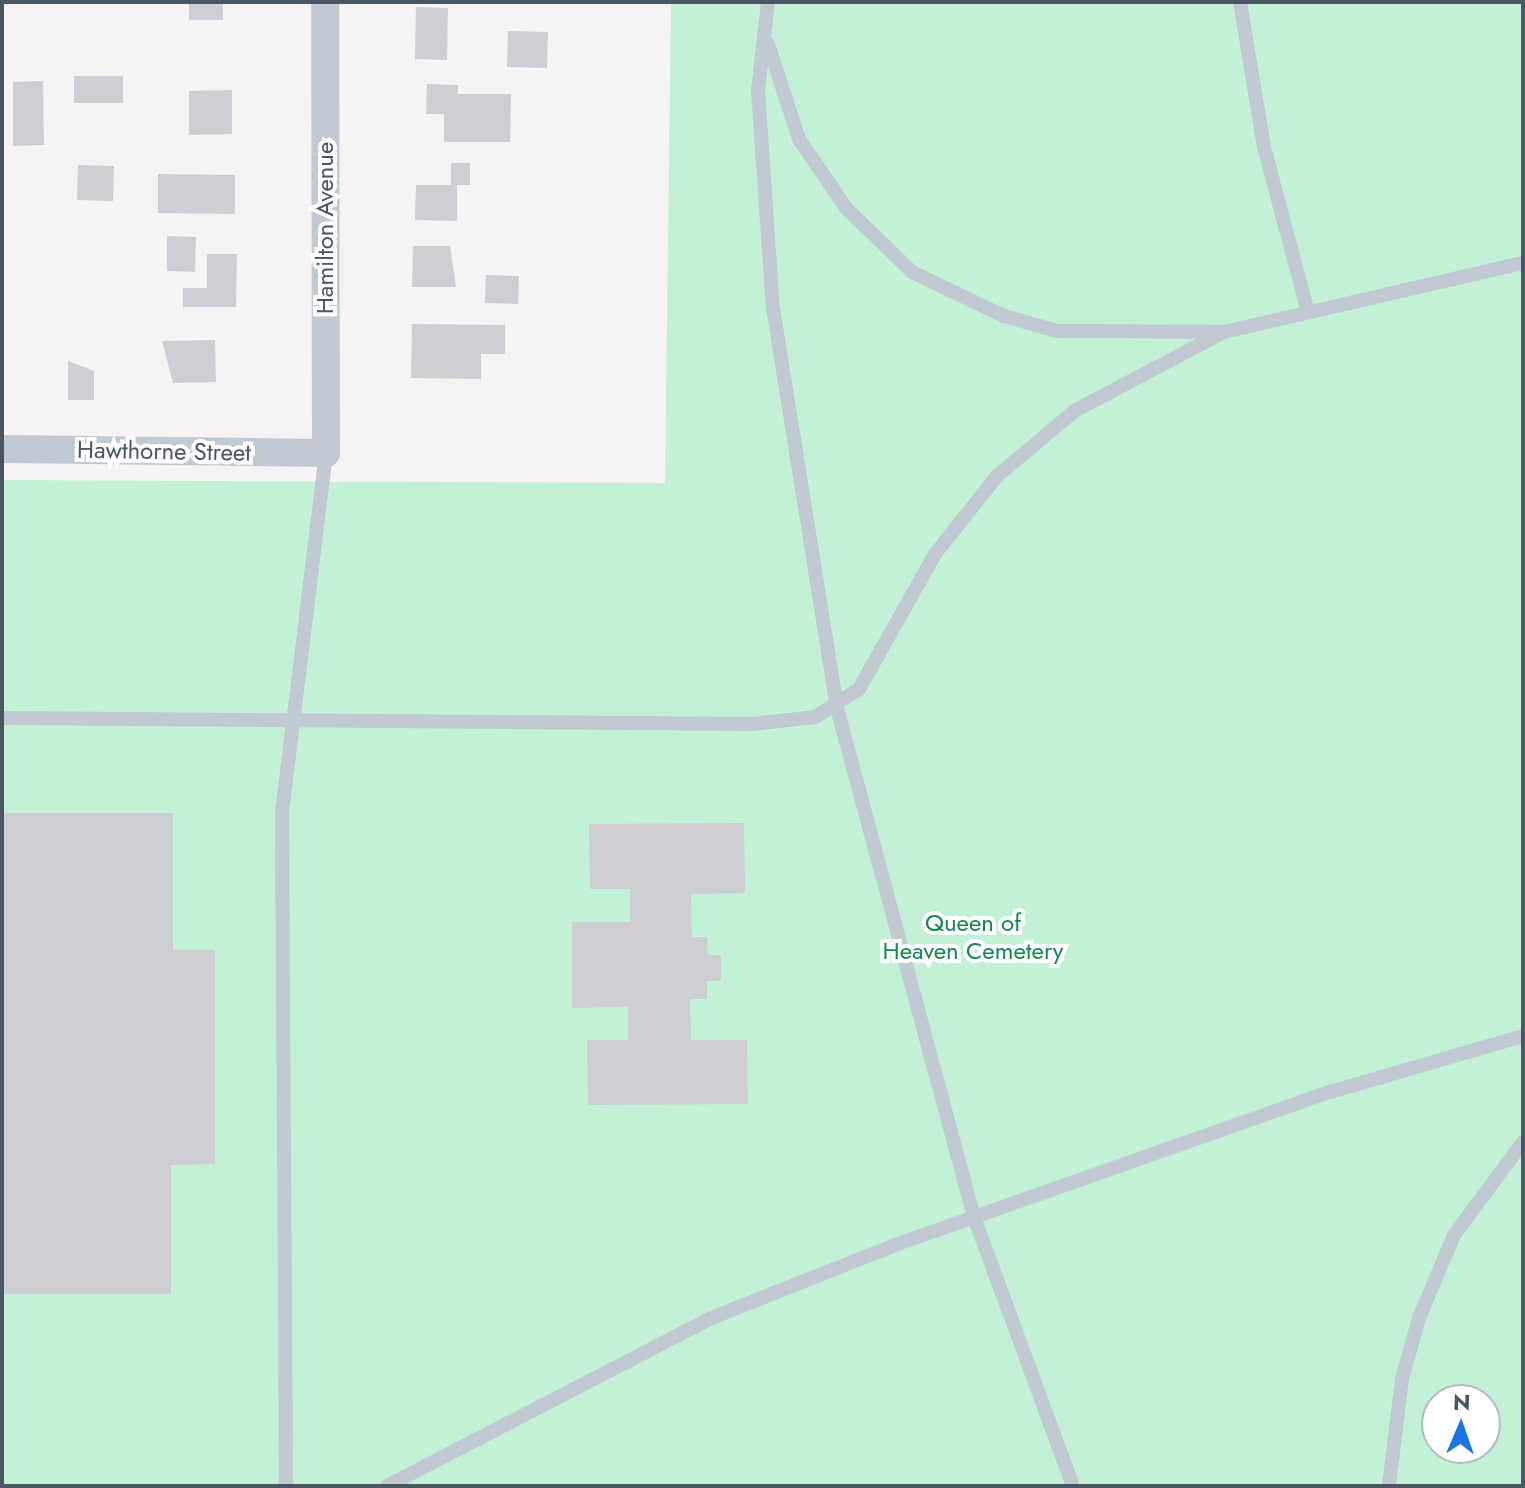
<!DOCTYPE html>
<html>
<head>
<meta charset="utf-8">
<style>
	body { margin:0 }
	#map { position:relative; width:1525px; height:1488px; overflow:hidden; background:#f5f3f3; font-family:Jost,sans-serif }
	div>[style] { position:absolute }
	.green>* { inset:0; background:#c3f1d5 }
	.building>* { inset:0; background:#cdcfd5 }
	.lane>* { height:14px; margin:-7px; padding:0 7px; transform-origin:7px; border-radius:7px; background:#c1cad2 }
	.street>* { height:28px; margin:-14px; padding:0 14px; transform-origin:14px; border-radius:14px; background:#c1cad2 }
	span { translate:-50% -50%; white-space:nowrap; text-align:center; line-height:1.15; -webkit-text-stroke:8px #fff; paint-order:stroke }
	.street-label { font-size:24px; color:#4a5661 }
	.park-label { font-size:24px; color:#17864f }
	.frame { position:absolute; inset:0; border:4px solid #4a5661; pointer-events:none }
	.north { position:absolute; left:1421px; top:1384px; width:80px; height:80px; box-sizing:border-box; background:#fff; border:2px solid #b7bbc0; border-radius:50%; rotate:2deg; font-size:22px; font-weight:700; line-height:32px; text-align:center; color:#4a5661 }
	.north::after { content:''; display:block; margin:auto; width:28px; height:36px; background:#1a73e8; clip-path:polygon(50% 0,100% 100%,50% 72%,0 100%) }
</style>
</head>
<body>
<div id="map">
	<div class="green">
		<i style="clip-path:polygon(evenodd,671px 2px,1523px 2px,1523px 1486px,2px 1486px,2px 480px,665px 483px,671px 2px,1437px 1400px,1485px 1400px,1485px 1448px,1437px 1448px,1437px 1400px)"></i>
	</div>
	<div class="building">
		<i style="clip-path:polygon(189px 2px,223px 2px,223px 20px,189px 20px)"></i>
		<i style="clip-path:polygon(416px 7px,448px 8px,447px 60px,415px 59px)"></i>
		<i style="clip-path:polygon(508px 31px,548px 32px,547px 68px,507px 67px)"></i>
		<i style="clip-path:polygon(74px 76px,123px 76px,123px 103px,74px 103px)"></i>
		<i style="clip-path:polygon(43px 81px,44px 145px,13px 146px,13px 82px)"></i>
		<i style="clip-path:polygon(427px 84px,458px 85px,458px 94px,511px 94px,510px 142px,444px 142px,444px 114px,426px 114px)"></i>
		<i style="clip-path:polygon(232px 90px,232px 134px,189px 135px,189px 91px)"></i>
		<i style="clip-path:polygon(451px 163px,470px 163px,470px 185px,457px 185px,457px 221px,415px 220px,416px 185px,451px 185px)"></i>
		<i style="clip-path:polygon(78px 165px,114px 166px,113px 201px,77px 200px)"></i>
		<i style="clip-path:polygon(158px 174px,235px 175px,235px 214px,158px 213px)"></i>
		<i style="clip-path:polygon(167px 236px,196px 237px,195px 272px,167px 271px)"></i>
		<i style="clip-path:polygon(413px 246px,450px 246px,456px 287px,412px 287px)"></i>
		<i style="clip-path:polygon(207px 254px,237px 254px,236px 307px,183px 307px,183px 288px,207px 288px)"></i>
		<i style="clip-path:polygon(486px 275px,519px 276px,518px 304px,485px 303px)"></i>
		<i style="clip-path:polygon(412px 324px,505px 325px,505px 354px,481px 354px,481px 379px,411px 378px)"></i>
		<i style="clip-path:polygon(215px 340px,216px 382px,173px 383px,162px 341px)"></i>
		<i style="clip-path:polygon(68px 361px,94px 371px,94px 400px,68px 400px)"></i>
		<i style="clip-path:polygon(2px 813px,173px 813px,173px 950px,215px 950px,215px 1164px,171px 1165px,171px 1294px,2px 1294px)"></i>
		<i style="clip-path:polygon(744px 823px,745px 893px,691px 894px,692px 937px,707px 937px,708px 955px,721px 955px,721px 981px,707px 981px,707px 999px,690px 999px,691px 1040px,747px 1040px,748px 1104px,588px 1105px,587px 1040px,628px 1040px,628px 1007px,572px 1008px,572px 922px,630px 922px,630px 889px,590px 889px,589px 824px)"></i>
	</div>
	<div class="lane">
		<i style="left:768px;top:2px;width:89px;rotate:96.5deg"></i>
		<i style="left:758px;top:90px;width:219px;rotate:86.1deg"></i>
		<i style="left:773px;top:308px;width:405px;rotate:80.9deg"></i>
		<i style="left:837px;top:708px;width:527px;rotate:74.94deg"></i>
		<i style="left:974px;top:1217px;width:287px;rotate:69.8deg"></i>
		<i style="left:1240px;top:2px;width:147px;rotate:80.6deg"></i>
		<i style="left:1264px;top:147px;width:171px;rotate:75.1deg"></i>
		<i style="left:768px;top:44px;width:100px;rotate:71.9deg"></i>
		<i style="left:799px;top:139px;width:83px;rotate:55.7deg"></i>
		<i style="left:846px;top:208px;width:92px;rotate:44.1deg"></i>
		<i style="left:912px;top:272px;width:102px;rotate:25.6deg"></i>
		<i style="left:1004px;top:316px;width:55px;rotate:15.8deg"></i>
		<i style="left:1057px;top:331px;width:167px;rotate:0.3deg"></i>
		<i style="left:1224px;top:332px;width:307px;rotate:-13deg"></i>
		<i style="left:2px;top:718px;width:750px;rotate:0.46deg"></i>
		<i style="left:752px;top:724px;width:63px;rotate:-6.3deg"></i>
		<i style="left:815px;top:717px;width:52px;rotate:-32.5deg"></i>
		<i style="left:859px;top:689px;width:155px;rotate:-60.6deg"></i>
		<i style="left:935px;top:554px;width:100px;rotate:-51.5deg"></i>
		<i style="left:997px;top:476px;width:103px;rotate:-39.9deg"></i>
		<i style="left:1076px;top:410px;width:167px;rotate:-27.8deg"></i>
		<i style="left:286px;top:1486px;width:674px;rotate:-90.34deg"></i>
		<i style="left:282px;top:812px;width:362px;rotate:-83deg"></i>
		<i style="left:387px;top:1486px;width:363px;rotate:-27.4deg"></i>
		<i style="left:709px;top:1319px;width:197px;rotate:-21.7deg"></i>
		<i style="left:892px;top:1246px;width:464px;rotate:-19.4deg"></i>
		<i style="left:1330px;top:1092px;width:201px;rotate:-16.2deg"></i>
		<i style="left:1389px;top:1486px;width:108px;rotate:-83.1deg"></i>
		<i style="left:1402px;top:1379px;width:63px;rotate:-74.4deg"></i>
		<i style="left:1419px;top:1318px;width:90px;rotate:-67.1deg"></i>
		<i style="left:1454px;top:1235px;width:116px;rotate:-53.4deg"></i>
	</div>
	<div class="street">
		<i style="left:2px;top:449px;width:324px;rotate:0.7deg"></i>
		<i style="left:326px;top:453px;width:451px;rotate:-90.1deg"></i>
	</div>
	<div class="street-label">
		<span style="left:325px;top:228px;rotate:-90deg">Hamilton Avenue</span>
		<span style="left:164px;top:451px;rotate:1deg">Hawthorne Street</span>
	</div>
	<div class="park-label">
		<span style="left:973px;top:937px">Queen of<br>Heaven Cemetery</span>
	</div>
	<div class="frame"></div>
	<div class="north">N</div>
</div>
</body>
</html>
